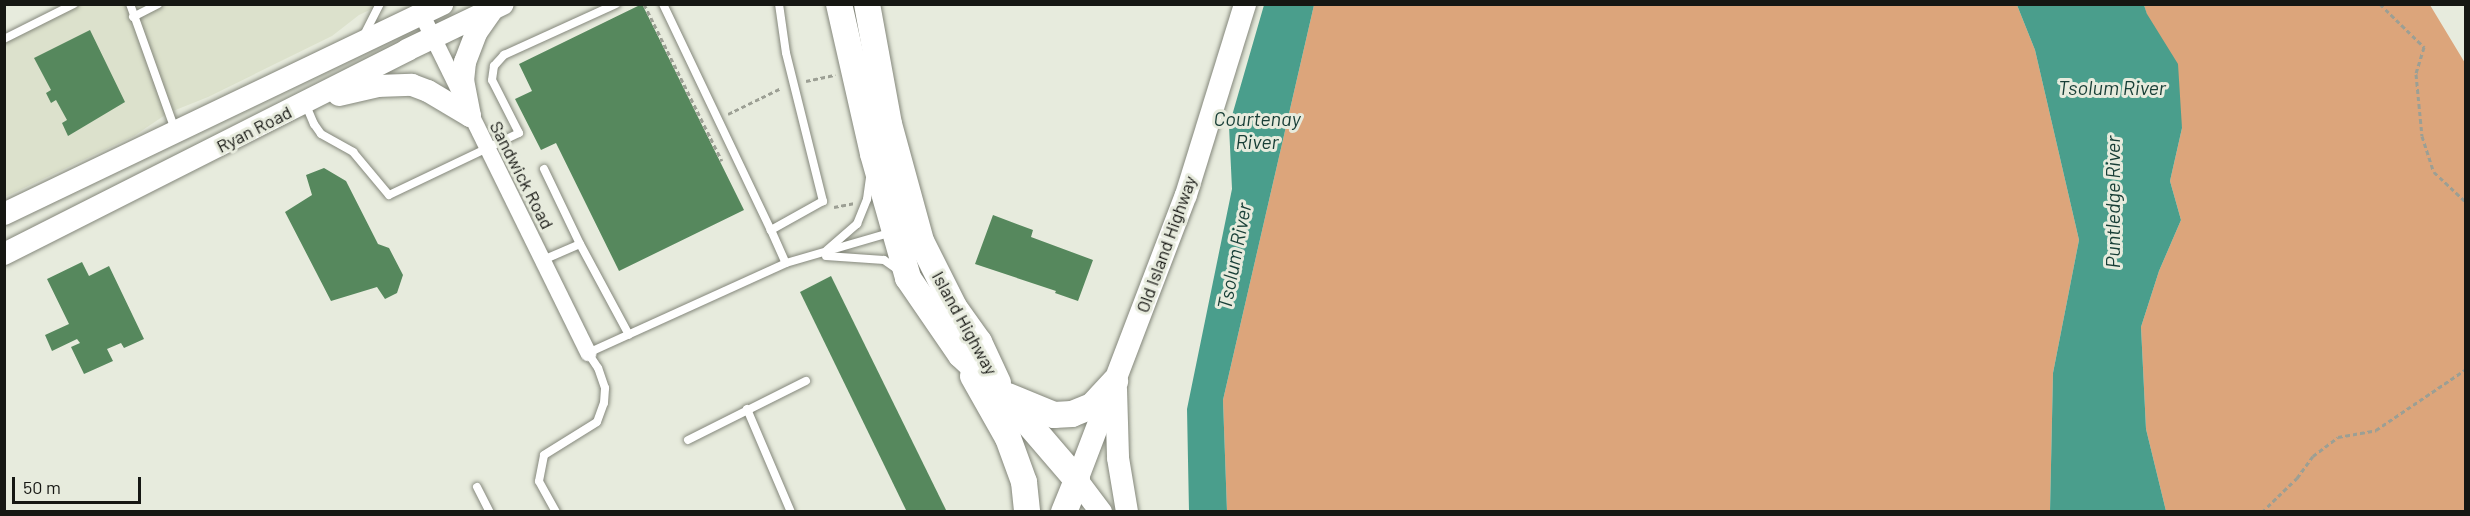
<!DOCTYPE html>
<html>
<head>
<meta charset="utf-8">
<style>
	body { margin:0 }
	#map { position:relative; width:2470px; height:516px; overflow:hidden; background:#e7ebdd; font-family:Barlow,sans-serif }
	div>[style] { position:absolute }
	.built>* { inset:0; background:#dce1cc }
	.forest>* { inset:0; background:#dca57b }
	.water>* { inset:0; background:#4a9e8c }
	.building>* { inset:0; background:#56885d }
	.path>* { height:3px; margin-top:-1.5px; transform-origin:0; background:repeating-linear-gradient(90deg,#9c9f94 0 4.5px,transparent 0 7.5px) }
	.roads { filter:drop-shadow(0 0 2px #84877b) drop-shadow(0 0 2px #84877b) }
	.lane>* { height:8px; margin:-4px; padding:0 4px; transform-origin:4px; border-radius:4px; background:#fff }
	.street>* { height:16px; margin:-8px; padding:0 8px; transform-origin:8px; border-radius:8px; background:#fff }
	.secondary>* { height:22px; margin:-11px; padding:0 11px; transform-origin:11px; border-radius:11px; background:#fff }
	.primary>* { height:26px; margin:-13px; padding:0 13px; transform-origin:13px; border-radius:13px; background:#fff }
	span { translate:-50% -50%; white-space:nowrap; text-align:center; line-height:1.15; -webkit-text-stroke:6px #e7ebdd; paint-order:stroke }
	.street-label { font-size:18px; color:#161713 }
	.water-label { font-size:20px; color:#173e36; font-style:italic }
	.frame { position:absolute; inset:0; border:6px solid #161713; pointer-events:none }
	.scale { position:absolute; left:12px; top:477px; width:129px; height:27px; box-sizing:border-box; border:3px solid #161713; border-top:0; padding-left:8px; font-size:18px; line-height:21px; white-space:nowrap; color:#161713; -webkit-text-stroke:4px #e7ebdd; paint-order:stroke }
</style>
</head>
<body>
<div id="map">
	<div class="built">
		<i style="clip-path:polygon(74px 5px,380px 5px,359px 15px,332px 36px,208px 97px,168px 113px,134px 136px,5px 197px,5px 39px)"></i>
	</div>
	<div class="forest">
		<i style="clip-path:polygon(1314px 5px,2017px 5px,2035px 50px,2079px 240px,2053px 373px,2050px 511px,1227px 511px,1223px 400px)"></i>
		<i style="clip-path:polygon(2144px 5px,2430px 5px,2465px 63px,2465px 511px,2166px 511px,2146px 429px,2141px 327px,2159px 271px,2181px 220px,2170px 181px,2182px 128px)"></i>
	</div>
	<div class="water">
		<i style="clip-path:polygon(1264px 5px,1314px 5px,1223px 400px,1227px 511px,1189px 511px,1187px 409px,1232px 189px,1229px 126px)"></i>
		<i style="clip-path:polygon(2017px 5px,2144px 5px,2147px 14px,2178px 64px,2182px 128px,2170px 181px,2181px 220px,2159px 271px,2141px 327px,2146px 429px,2166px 511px,2050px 511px,2053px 373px,2079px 240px,2035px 50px)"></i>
	</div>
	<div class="building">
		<i style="clip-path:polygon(642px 4px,744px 210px,619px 271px,556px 143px,541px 150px,515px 99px,532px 91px,519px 64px)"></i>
		<i style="clip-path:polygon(90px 30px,125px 102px,68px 136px,62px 123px,67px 120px,56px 100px,51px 103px,46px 93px,51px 90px,34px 58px)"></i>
		<i style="clip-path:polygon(324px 168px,346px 181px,378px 244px,389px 248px,403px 275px,397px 293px,385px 299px,377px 287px,331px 301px,285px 212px,312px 195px,306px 175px)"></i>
		<i style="clip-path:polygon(993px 215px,1033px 230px,1031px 237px,1093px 260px,1078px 301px,1055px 293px,1056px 291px,975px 264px)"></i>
		<i style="clip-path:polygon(82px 262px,89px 276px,109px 266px,144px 339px,124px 348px,121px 343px,107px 349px,113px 361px,84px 374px,71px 347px,80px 343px,77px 339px,52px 351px,45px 335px,69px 324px,47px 279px)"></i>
		<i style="clip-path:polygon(831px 276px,947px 512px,907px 512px,800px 292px)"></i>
	</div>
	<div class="path">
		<i style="left:644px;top:4px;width:175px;rotate:63.6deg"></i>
		<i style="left:2380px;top:4px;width:62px;rotate:44.3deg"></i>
		<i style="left:2424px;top:47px;width:28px;rotate:107deg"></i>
		<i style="left:2416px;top:74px;width:62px;rotate:84.5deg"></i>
		<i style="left:2422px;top:136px;width:38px;rotate:72deg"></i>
		<i style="left:2434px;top:172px;width:44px;rotate:43.2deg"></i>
		<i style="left:806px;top:81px;width:30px;rotate:-12deg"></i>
		<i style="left:728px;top:114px;width:59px;rotate:-26.1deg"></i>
		<i style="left:834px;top:207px;width:20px;rotate:-11deg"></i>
		<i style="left:2262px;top:512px;width:49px;rotate:-44.2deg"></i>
		<i style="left:2297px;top:478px;width:27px;rotate:-54deg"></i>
		<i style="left:2313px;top:456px;width:31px;rotate:-37deg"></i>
		<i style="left:2338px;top:437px;width:39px;rotate:-10deg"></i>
		<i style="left:2376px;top:430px;width:109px;rotate:-34.1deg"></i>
	</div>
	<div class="roads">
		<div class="lane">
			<i style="left:130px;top:4px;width:134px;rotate:70.3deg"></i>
			<i style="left:663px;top:4px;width:250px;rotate:64.5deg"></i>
			<i style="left:779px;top:4px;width:49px;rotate:81.9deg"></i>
			<i style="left:786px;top:53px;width:153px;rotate:76deg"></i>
			<i style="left:823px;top:201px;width:60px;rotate:150.9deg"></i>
			<i style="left:771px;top:230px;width:36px;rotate:66deg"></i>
			<i style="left:133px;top:17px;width:28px;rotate:-27deg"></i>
			<i style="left:365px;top:33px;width:33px;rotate:-63deg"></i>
			<i style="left:4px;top:39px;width:78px;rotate:-26.6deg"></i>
			<i style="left:305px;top:103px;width:23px;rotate:67deg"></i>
			<i style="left:314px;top:124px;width:12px;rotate:55deg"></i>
			<i style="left:321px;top:134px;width:37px;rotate:29deg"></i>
			<i style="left:353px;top:152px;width:56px;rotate:50.1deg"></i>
			<i style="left:389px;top:195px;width:144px;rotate:-25.5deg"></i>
			<i style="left:519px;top:133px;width:59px;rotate:-117deg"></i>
			<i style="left:492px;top:80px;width:14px;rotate:-82deg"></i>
			<i style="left:494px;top:66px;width:15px;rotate:-48deg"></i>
			<i style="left:504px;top:55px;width:123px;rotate:-24.5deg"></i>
			<i style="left:544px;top:169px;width:83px;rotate:64.4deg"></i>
			<i style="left:580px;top:244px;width:103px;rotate:61.7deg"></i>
			<i style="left:827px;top:250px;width:40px;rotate:-41deg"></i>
			<i style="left:857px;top:224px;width:27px;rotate:-68deg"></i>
			<i style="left:867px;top:199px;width:22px;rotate:-82deg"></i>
			<i style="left:826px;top:256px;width:58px;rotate:3.9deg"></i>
			<i style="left:884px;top:260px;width:19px;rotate:35deg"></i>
			<i style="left:543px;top:260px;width:40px;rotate:-23.4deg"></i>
			<i style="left:747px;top:409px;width:112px;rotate:66.9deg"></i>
			<i style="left:688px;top:440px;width:132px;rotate:-26.6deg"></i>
			<i style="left:477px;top:487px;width:28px;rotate:63deg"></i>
			<i style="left:556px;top:512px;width:35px;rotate:-119deg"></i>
			<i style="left:539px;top:481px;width:26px;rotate:-79deg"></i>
			<i style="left:544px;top:455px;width:62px;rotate:-31.9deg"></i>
			<i style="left:597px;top:422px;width:20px;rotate:-70deg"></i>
			<i style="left:604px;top:403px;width:15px;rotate:-86deg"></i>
			<i style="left:605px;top:388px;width:21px;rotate:-109deg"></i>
			<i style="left:598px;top:368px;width:18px;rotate:-124deg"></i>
			<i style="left:588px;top:353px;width:217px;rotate:-24.4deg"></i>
			<i style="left:786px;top:263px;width:111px;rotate:-16.2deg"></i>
		</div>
		<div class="street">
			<i style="left:422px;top:15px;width:377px;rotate:63.8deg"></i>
		</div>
		<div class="secondary">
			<i style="left:339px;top:95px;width:39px;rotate:-13deg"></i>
			<i style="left:377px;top:86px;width:35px;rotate:-2deg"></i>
			<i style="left:412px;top:85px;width:17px;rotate:21deg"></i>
			<i style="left:428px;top:91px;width:49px;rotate:30.8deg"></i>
			<i style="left:470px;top:116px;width:36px;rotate:-101deg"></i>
			<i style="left:463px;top:81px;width:19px;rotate:-84deg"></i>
			<i style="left:465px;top:62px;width:31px;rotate:-69deg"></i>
			<i style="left:476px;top:33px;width:28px;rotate:-55deg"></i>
			<i style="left:4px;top:214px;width:486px;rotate:-25.6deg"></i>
			<i style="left:4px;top:254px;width:452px;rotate:-26.8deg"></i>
			<i style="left:407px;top:50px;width:106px;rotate:-25.6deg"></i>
			<i style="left:1116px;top:389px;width:69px;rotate:88.3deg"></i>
			<i style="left:1118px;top:458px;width:55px;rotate:80.5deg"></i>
			<i style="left:1101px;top:512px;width:40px;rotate:-127deg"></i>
			<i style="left:1077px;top:480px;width:305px;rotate:-69.1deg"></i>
			<i style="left:1186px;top:195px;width:200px;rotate:-72.8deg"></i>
		</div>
		<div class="primary">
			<i style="left:839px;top:4px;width:154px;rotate:77.2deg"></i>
			<i style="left:873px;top:154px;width:129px;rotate:74.2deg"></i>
			<i style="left:908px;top:278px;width:93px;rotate:55.5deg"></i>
			<i style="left:961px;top:355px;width:59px;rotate:42.9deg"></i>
			<i style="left:1004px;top:395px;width:112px;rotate:49.3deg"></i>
			<i style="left:1077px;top:480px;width:35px;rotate:112deg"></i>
			<i style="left:867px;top:4px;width:122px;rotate:79.6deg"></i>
			<i style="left:889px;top:124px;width:121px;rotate:74.7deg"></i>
			<i style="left:921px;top:241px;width:74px;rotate:63.4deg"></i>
			<i style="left:954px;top:307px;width:43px;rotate:54.5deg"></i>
			<i style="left:979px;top:342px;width:45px;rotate:65.1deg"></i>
			<i style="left:973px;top:376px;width:71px;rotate:60.6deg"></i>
			<i style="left:1008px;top:438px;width:47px;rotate:70deg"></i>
			<i style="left:1024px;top:482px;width:30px;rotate:84deg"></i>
			<i style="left:1008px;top:396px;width:50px;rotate:22.4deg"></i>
			<i style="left:1054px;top:415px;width:18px;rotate:-3deg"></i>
			<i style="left:1072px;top:414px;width:22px;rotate:-22deg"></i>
			<i style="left:1092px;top:406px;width:34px;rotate:-47deg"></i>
		</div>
	</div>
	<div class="street-label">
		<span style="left:254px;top:129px;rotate:-27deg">Ryan Road</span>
		<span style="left:522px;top:175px;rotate:63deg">Sandwick Road</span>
		<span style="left:1166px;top:244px;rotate:-70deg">Old Island Highway</span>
		<span style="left:965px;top:323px;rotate:61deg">Island Highway</span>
	</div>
	<div class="water-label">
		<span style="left:2112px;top:87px">Tsolum River</span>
		<span style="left:1257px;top:130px">Courtenay<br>River</span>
		<span style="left:2112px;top:202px;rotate:-90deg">Puntledge River</span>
		<span style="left:1234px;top:256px;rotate:-79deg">Tsolum River</span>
	</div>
	<div class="frame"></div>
	<div class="scale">50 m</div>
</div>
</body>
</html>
